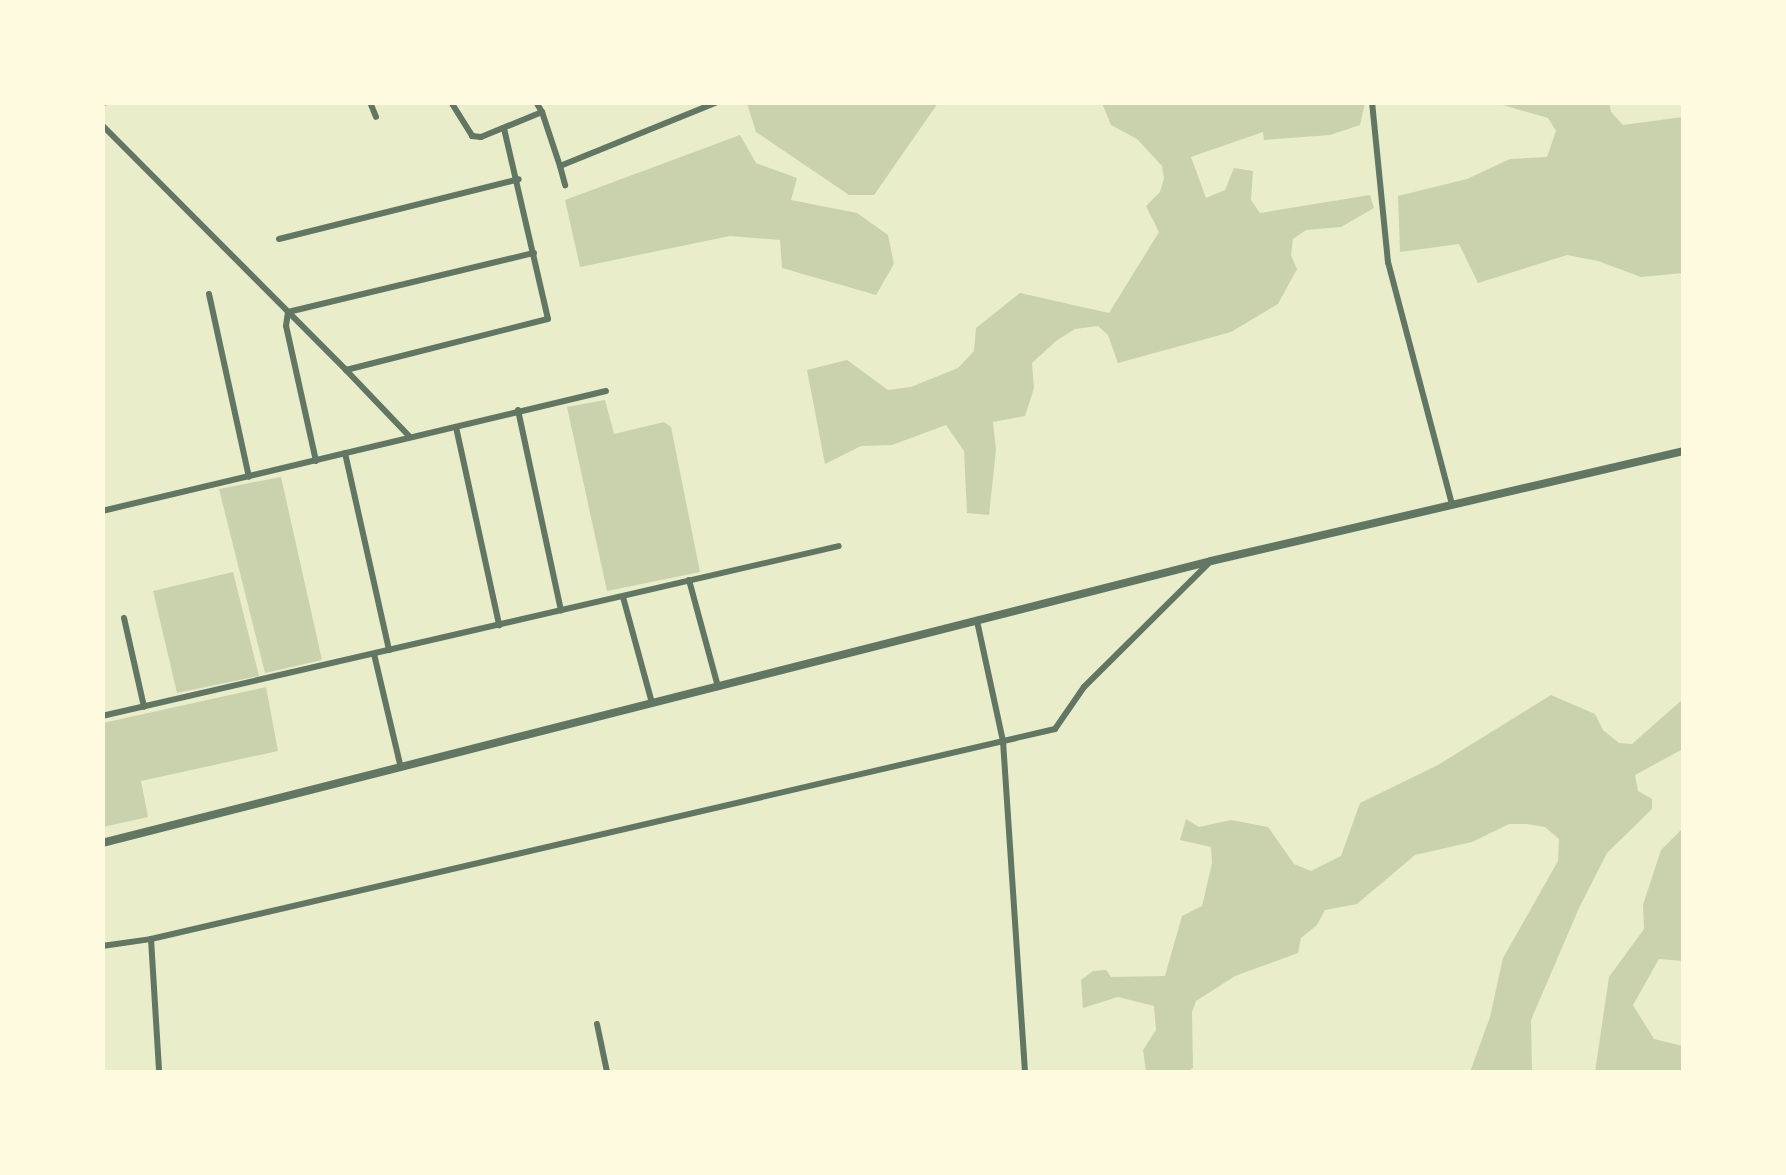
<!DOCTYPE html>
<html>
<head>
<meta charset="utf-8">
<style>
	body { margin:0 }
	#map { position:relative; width:1786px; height:1175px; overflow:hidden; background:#e9edc9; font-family:Roboto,sans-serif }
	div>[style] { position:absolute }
	.green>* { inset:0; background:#cad2ad }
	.minor>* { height:6px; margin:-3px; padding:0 3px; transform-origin:3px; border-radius:3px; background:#617663 }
	.tertiary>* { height:8px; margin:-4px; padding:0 4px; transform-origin:4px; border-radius:4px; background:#617663 }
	span { translate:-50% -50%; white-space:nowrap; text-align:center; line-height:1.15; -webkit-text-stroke:9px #fefae0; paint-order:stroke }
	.frame { position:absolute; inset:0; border:105px solid #fefae0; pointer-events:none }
</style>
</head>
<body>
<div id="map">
	<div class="green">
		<i style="clip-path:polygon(747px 103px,747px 102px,938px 103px,874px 195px,849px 195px,756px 132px)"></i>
		<i style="clip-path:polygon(1102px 103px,1365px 103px,1360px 125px,1330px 135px,1264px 140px,1263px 132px,1191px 157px,1206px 198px,1225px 190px,1234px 168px,1253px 171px,1251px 200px,1260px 213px,1370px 195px,1374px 208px,1341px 227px,1306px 230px,1293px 239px,1291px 255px,1297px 269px,1278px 304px,1231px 332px,1118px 363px,1108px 335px,1098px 326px,1075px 329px,1056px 341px,1032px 363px,1034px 388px,1025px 416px,993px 422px,996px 450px,989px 515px,967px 513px,964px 451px,946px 425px,892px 445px,861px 446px,825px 464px,807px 370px,847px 360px,888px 390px,911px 387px,958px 368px,974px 351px,976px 328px,1020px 293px,1109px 313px,1159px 232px,1146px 206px,1160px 192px,1164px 178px,1162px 166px,1137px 139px,1111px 125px)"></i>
		<i style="clip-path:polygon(1496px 103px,1609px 103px,1611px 112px,1623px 125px,1683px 117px,1683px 273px,1641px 277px,1598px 261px,1567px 255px,1478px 283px,1459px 244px,1400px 252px,1398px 196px,1467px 179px,1510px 159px,1547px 157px,1556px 131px,1548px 118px)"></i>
		<i style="clip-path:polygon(740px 135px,756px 163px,797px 178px,791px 200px,857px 213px,888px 235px,894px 264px,876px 295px,782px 268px,780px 240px,730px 236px,580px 267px,565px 200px)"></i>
		<i style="clip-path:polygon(605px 400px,614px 434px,664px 422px,671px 427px,700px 572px,607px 591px,567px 407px)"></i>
		<i style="clip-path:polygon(281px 477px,322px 660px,265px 673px,219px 489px)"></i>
		<i style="clip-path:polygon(233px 572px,259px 676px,177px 693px,153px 591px)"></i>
		<i style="clip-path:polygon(266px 687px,278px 751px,141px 781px,148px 817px,103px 827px,103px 723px)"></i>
		<i style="clip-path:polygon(1551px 695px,1595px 714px,1603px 730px,1619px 743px,1632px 744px,1683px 699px,1683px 749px,1635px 775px,1638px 791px,1652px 799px,1652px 809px,1607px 853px,1579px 908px,1531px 1020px,1532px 1072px,1470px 1072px,1490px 1017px,1503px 958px,1558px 861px,1559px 839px,1545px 827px,1527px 824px,1509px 824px,1472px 842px,1415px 855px,1357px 904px,1325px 910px,1317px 925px,1301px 938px,1298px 953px,1235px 976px,1196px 1001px,1192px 1012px,1193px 1068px,1187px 1072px,1146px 1072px,1143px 1050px,1156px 1030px,1154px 1006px,1118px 997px,1083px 1008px,1081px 980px,1093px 971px,1106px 970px,1111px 977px,1165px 976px,1182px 916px,1202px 906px,1212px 863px,1211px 847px,1180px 840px,1186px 819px,1199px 827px,1231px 820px,1268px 827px,1294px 864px,1311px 871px,1341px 856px,1360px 803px,1438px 765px)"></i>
		<i style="clip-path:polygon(1683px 828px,1683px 961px,1659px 959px,1633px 1005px,1654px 1039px,1683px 1046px,1683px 1072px,1595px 1072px,1609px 977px,1644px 929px,1643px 905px,1661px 850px)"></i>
	</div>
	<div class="minor">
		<i style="left:370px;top:102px;width:16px;rotate:68deg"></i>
		<i style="left:451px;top:102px;width:40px;rotate:58deg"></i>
		<i style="left:472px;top:136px;width:9px;rotate:6deg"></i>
		<i style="left:481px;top:137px;width:66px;rotate:-22.3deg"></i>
		<i style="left:542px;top:112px;width:12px;rotate:-121deg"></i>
		<i style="left:1372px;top:102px;width:161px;rotate:84.3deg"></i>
		<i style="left:1388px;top:262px;width:251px;rotate:75.2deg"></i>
		<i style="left:102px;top:103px;width:5px;rotate:-11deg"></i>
		<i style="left:542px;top:112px;width:57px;rotate:71.6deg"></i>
		<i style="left:560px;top:166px;width:170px;rotate:-22.1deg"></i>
		<i style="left:102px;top:125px;width:346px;rotate:45.1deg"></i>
		<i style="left:560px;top:166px;width:20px;rotate:75deg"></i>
		<i style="left:279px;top:239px;width:247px;rotate:-14deg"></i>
		<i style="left:209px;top:294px;width:187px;rotate:77.7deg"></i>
		<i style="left:518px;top:410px;width:205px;rotate:77.9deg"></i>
		<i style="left:456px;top:427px;width:203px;rotate:77.7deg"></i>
		<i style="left:410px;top:437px;width:93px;rotate:-133.7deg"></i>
		<i style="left:346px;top:370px;width:208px;rotate:-14.2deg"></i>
		<i style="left:548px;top:319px;width:196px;rotate:-103deg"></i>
		<i style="left:345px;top:453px;width:202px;rotate:77.4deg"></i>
		<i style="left:316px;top:461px;width:138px;rotate:-102.5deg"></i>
		<i style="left:286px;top:326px;width:14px;rotate:-82deg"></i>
		<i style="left:288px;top:312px;width:253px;rotate:-13.5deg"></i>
		<i style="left:102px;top:511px;width:518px;rotate:-13.39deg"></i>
		<i style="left:689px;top:580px;width:111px;rotate:74.8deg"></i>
		<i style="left:623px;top:597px;width:110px;rotate:74.7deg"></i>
		<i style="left:124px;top:618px;width:91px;rotate:77.3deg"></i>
		<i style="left:977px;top:621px;width:123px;rotate:77.8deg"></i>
		<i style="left:1003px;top:741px;width:332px;rotate:86.2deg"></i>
		<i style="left:374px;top:654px;width:117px;rotate:76.7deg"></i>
		<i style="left:102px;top:716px;width:756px;rotate:-12.99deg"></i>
		<i style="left:151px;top:939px;width:130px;rotate:86.5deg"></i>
		<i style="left:102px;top:946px;width:49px;rotate:-8.1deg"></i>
		<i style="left:151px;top:939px;width:928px;rotate:-13.08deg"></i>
		<i style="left:1055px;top:729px;width:51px;rotate:-55.4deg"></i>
		<i style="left:1084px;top:687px;width:179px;rotate:-44.8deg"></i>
		<i style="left:597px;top:1024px;width:49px;rotate:78.2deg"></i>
	</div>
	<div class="tertiary">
		<i style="left:102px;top:843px;width:1144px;rotate:-14.27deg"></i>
		<i style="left:1211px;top:561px;width:486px;rotate:-13.1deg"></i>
	</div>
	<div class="frame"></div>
</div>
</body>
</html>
